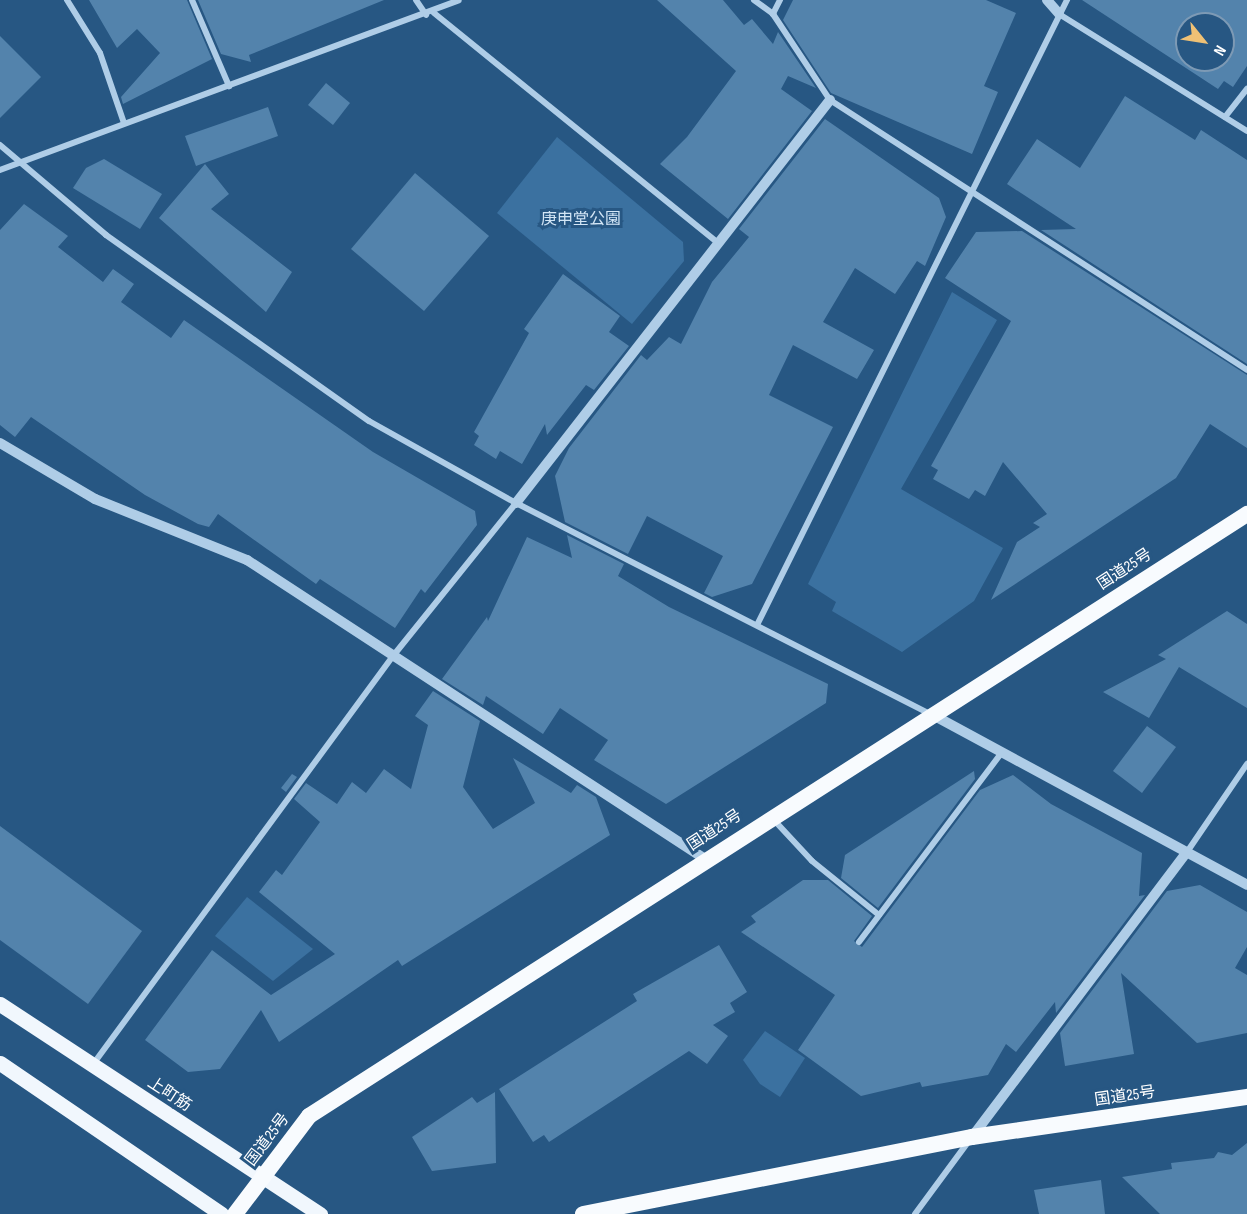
<!DOCTYPE html>
<html>
<head>
<meta charset="utf-8">
<style>
	body { margin:0 }
	#map { position:relative; width:1247px; height:1214px; overflow:hidden; background:#275783; font-family:"Sofia Sans Condensed","Noto Sans JP",sans-serif }
	div>[style] { position:absolute }
	.green>* { inset:0; background:#3b71a0 }
	.building>* { inset:0; background:#5383ac }
	.minor>* { height:6px; margin:-3px; padding:0 3px; transform-origin:3px; border-radius:3px; background:#afcde7 }
	.tertiary>* { height:10px; margin:-5px; padding:0 5px; transform-origin:5px; border-radius:5px; background:#afcde7 }
	.primary>* { height:15px; margin:-7.5px; padding:0 7.5px; transform-origin:7.5px; border-radius:7.5px; background:#f1f7fd }
	.trunk>* { height:16px; margin:-8px; padding:0 8px; transform-origin:8px; border-radius:8px; background:#f8fbfe }
	span { translate:-50% -50%; white-space:nowrap; text-align:center; line-height:1.15; -webkit-text-stroke:6px #275783; paint-order:stroke }
	.park-label { font-size:16px; color:#d3e6f6 }
	.street-label { font-size:16px; color:#fff }
	.north { position:absolute; left:1175px; top:12px; width:60px; height:60px; box-sizing:border-box; background:#275783; border:2px solid #7d9ab5; border-radius:50%; rotate:120deg; font-size:16px; font-weight:700; line-height:24px; text-align:center; color:#fff }
	.north::after { content:''; display:block; margin:auto; width:21px; height:27px; background:#efc175; clip-path:polygon(50% 0,100% 100%,50% 72%,0 100%) }
</style>
</head>
<body>
<div id="map">
	<div class="green">
		<i style="clip-path:polygon(557px 137px,683px 242px,684px 261px,632px 324px,497px 213px)"></i>
		<i style="clip-path:polygon(952px 292px,997px 320px,901px 489px,1003px 548px,974px 601px,902px 652px,832px 611px,836px 602px,808px 584px)"></i>
		<i style="clip-path:polygon(247px 897px,313px 949px,273px 981px,215px 936px)"></i>
		<i style="clip-path:polygon(765px 1031px,805px 1058px,780px 1097px,760px 1084px,743px 1060px)"></i>
	</div>
	<div class="building">
		<i style="clip-path:polygon(89px 0,187px 0,212px 59px,123px 104px,121px 97px,160px 53px,137px 29px,117px 48px)"></i>
		<i style="clip-path:polygon(198px 0,384px 0,249px 55px,251px 62px,221px 54px)"></i>
		<i style="clip-path:polygon(657px 0,723px 0,744px 25px,752px 19px,773px 44px,778px 32px,816px 88px,788px 76px,781px 89px,812px 111px,728px 219px,660px 164px,687px 137px,736px 71px)"></i>
		<i style="clip-path:polygon(793px 0,986px 0,1016px 13px,984px 86px,998px 92px,972px 154px,831px 93px,783px 20px)"></i>
		<i style="clip-path:polygon(evenodd,1082px 0,1247px 0,1247px 66px,1233px 87px,1224px 81px,1218px 89px,1082px 0,1187px 24px,1223px 24px,1223px 60px,1187px 60px,1187px 24px)"></i>
		<i style="clip-path:polygon(0 36px,41px 77px,0 118px)"></i>
		<i style="clip-path:polygon(326px 83px,350px 103px,333px 125px,308px 105px)"></i>
		<i style="clip-path:polygon(1125px 96px,1195px 140px,1201px 130px,1247px 160px,1247px 364px,1041px 230px,1076px 229px,1007px 184px,1037px 139px,1080px 168px)"></i>
		<i style="clip-path:polygon(268px 107px,278px 136px,196px 166px,185px 136px)"></i>
		<i style="clip-path:polygon(825px 119px,939px 198px,946px 217px,925px 266px,917px 261px,895px 294px,855px 268px,823px 322px,874px 350px,857px 379px,793px 345px,769px 395px,833px 427px,752px 584px,712px 597px,704px 593px,723px 556px,647px 516px,628px 554px,565px 522px,555px 476px,569px 448px,641px 355px,647px 360px,669px 337px,681px 344px,712px 282px,749px 237px,739px 229px)"></i>
		<i style="clip-path:polygon(104px 159px,162px 194px,140px 229px,73px 188px,86px 168px)"></i>
		<i style="clip-path:polygon(205px 164px,229px 194px,211px 209px,292px 272px,266px 312px,159px 218px)"></i>
		<i style="clip-path:polygon(415px 173px,489px 236px,424px 311px,351px 249px)"></i>
		<i style="clip-path:polygon(24px 204px,68px 236px,58px 247px,103px 282px,113px 269px,134px 284px,121px 302px,171px 338px,184px 320px,373px 452px,475px 511px,477px 525px,425px 593px,421px 589px,395px 628px,320px 579px,316px 584px,218px 514px,209px 527px,198px 524px,145px 495px,31px 417px,15px 437px,0 425px,0 230px)"></i>
		<i style="clip-path:polygon(1022px 231px,1247px 375px,1247px 448px,1210px 424px,1176px 478px,991px 600px,1017px 542px,1040px 527px,1033px 523px,1047px 514px,1003px 462px,985px 496px,975px 490px,969px 499px,933px 479px,938px 470px,931px 466px,1011px 321px,945px 278px,976px 232px)"></i>
		<i style="clip-path:polygon(563px 274px,620px 316px,609px 332px,629px 346px,594px 390px,586px 385px,547px 435px,545px 424px,522px 464px,500px 451px,496px 459px,474px 445px,479px 436px,474px 432px,529px 333px,524px 329px)"></i>
		<i style="clip-path:polygon(567px 535px,624px 564px,618px 576px,669px 607px,828px 684px,826px 703px,666px 804px,594px 760px,608px 740px,560px 708px,543px 734px,486px 696px,483px 705px,442px 679px,487px 617px,488px 621px,527px 537px,572px 558px)"></i>
		<i style="clip-path:polygon(1227px 611px,1247px 624px,1247px 708px,1179px 667px,1149px 718px,1103px 692px,1166px 659px,1158px 655px)"></i>
		<i style="clip-path:polygon(433px 691px,480px 721px,463px 787px,493px 829px,535px 803px,513px 758px,571px 793px,577px 785px,596px 797px,610px 835px,402px 966px,398px 960px,279px 1042px,261px 1010px,220px 1069px,188px 1072px,145px 1040px,212px 950px,271px 995px,335px 954px,259px 892px,276px 870px,282px 875px,320px 822px,294px 799px,306px 783px,337px 804px,352px 782px,366px 793px,384px 769px,411px 789px,428px 725px,415px 716px)"></i>
		<i style="clip-path:polygon(1147px 726px,1176px 747px,1142px 793px,1113px 771px)"></i>
		<i style="clip-path:polygon(974px 771px,975px 779px,878px 908px,841px 878px,845px 855px)"></i>
		<i style="clip-path:polygon(292px 774px,297px 777px,286px 792px,281px 788px)"></i>
		<i style="clip-path:polygon(1013px 775px,1051px 804px,1142px 853px,1139px 896px,1145px 895px,1056px 1013px,1055px 1002px,1016px 1052px,1006px 1044px,988px 1075px,922px 1087px,920px 1082px,861px 1096px,798px 1050px,835px 995px,741px 932px,756px 922px,751px 916px,803px 880px,828px 880px,872px 916px,854px 941px,862px 947px,980px 790px)"></i>
		<i style="clip-path:polygon(0 826px,142px 931px,88px 1004px,0 940px)"></i>
		<i style="clip-path:polygon(1200px 885px,1247px 912px,1247px 947px,1235px 968px,1247px 975px,1247px 1033px,1197px 1043px,1121px 973px,1134px 1054px,1065px 1066px,1060px 1033px,1167px 891px)"></i>
		<i style="clip-path:polygon(719px 945px,747px 992px,730px 1003px,735px 1012px,713px 1025px,728px 1036px,707px 1064px,689px 1051px,549px 1142px,544px 1135px,533px 1142px,499px 1089px,637px 1001px,633px 994px)"></i>
		<i style="clip-path:polygon(495px 1092px,496px 1163px,432px 1171px,412px 1137px,472px 1097px,477px 1103px)"></i>
		<i style="clip-path:polygon(1247px 1143px,1247px 1214px,1160px 1214px,1122px 1177px,1172px 1169px,1171px 1163px,1214px 1158px,1218px 1152px,1232px 1155px)"></i>
		<i style="clip-path:polygon(1101px 1180px,1105px 1214px,1039px 1214px,1034px 1190px)"></i>
	</div>
	<div class="minor">
		<i style="left:67px;top:0;width:62px;rotate:58.1deg"></i>
		<i style="left:100px;top:53px;width:74px;rotate:71.1deg"></i>
		<i style="left:192px;top:0;width:94px;rotate:66.7deg"></i>
		<i style="left:416px;top:0;width:18px;rotate:56deg"></i>
		<i style="left:754px;top:0;width:24px;rotate:36deg"></i>
		<i style="left:780px;top:0;width:16px;rotate:117deg"></i>
		<i style="left:773px;top:14px;width:103px;rotate:56.5deg"></i>
		<i style="left:830px;top:100px;width:497px;rotate:32.9deg"></i>
		<i style="left:434px;top:13px;width:363px;rotate:39deg"></i>
		<i style="left:1059px;top:14px;width:221px;rotate:31.9deg"></i>
		<i style="left:1225px;top:117px;width:36px;rotate:-52deg"></i>
		<i style="left:0;top:145px;width:139px;rotate:40.3deg"></i>
		<i style="left:106px;top:235px;width:322px;rotate:35.3deg"></i>
		<i style="left:369px;top:421px;width:168px;rotate:29.2deg"></i>
		<i style="left:516px;top:503px;width:465px;rotate:27deg"></i>
		<i style="left:0;top:170px;width:489px;rotate:-20.3deg"></i>
		<i style="left:757px;top:625px;width:698px;rotate:-63.62deg"></i>
		<i style="left:773px;top:819px;width:57px;rotate:47.1deg"></i>
		<i style="left:812px;top:861px;width:86px;rotate:38.9deg"></i>
		<i style="left:1187px;top:852px;width:107px;rotate:-55.7deg"></i>
		<i style="left:859px;top:942px;width:238px;rotate:-53deg"></i>
		<i style="left:94px;top:1063px;width:505px;rotate:-53.7deg"></i>
		<i style="left:393px;top:656px;width:196px;rotate:-51.2deg"></i>
		<i style="left:915px;top:1214px;width:89px;rotate:-53.6deg"></i>
	</div>
	<div class="tertiary">
		<i style="left:1047px;top:0;width:18px;rotate:49deg"></i>
		<i style="left:0;top:443px;width:110px;rotate:30.5deg"></i>
		<i style="left:95px;top:499px;width:164px;rotate:21.9deg"></i>
		<i style="left:247px;top:560px;width:547px;rotate:33.14deg"></i>
		<i style="left:516px;top:503px;width:511px;rotate:-52.08deg"></i>
		<i style="left:933px;top:715px;width:357px;rotate:28.4deg"></i>
		<i style="left:972px;top:1137px;width:357px;rotate:-53deg"></i>
	</div>
	<div class="primary">
		<i style="left:0;top:1004px;width:383px;rotate:33.3deg"></i>
		<i style="left:0;top:1063px;width:268px;rotate:34.3deg"></i>
	</div>
	<div class="trunk">
		<i style="left:235px;top:1214px;width:123px;rotate:-52.9deg"></i>
		<i style="left:309px;top:1116px;width:1115px;rotate:-32.69deg"></i>
		<i style="left:583px;top:1214px;width:397px;rotate:-11.2deg"></i>
		<i style="left:972px;top:1137px;width:278px;rotate:-8.3deg"></i>
	</div>
	<div class="park-label">
		<span style="left:581px;top:220px">庚申堂公園</span>
	</div>
	<div class="street-label">
		<span style="left:1125px;top:570px;rotate:-33deg">国道25号</span>
		<span style="left:715px;top:831px;rotate:-33deg">国道25号</span>
		<span style="left:169px;top:1095px;rotate:33deg">上町筋</span>
		<span style="left:1125px;top:1097px;rotate:-8deg">国道25号</span>
		<span style="left:268px;top:1140px;rotate:-53deg">国道25号</span>
	</div>
	<div class="north">N</div>
</div>
</body>
</html>
